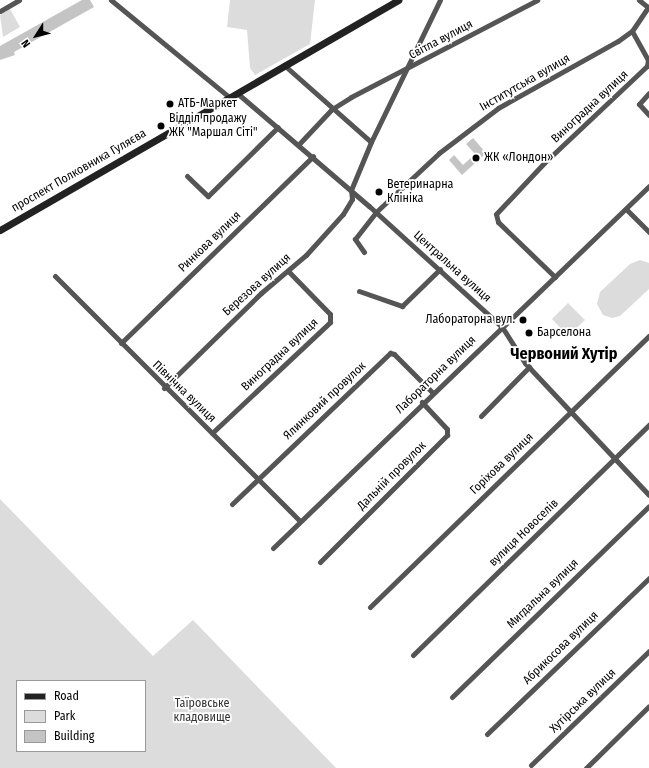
<!DOCTYPE html>
<html>
<head>
<meta charset="utf-8">
<style>
	body { margin:0 }
	#map { position:relative; width:649px; height:768px; overflow:hidden; background:#fff; font-family:"Fira Sans Condensed",sans-serif }
	div>[style] { position:absolute }
	.green>* { inset:0; background:#dcdcdc }
	.building>* { inset:0; background:#c4c4c4 }
	.minor>* { height:5px; margin:-2.5px; padding:0 2.5px; transform-origin:2.5px; border-radius:2.5px; background:#555 }
	.secondary>* { height:7px; margin:-3.5px; padding:0 3.5px; transform-origin:3.5px; border-radius:3.5px; background:#222 }
	.dots>* { width:11px; height:11px; translate:-50% -50%; box-sizing:border-box; border:2px solid #fff; border-radius:50% }
	span { translate:-50% -50%; white-space:nowrap; text-align:center; line-height:1.15; -webkit-text-stroke:3.5px #fff; paint-order:stroke }
	.street-label { font-size:12px; color:#000 }
	.poi-label { font-size:12px; color:#000 }
	.left { translate:0 -50%; text-align:left }
	.right { translate:-100% -50%; text-align:right }
	.park-label { font-size:12px; color:#333 }
	.district-label { font-size:16px; color:#000; font-weight:700 }
	.legend { position:absolute; left:16px; top:680px; width:130px; height:72px; box-sizing:border-box; background:#fff; border:1px solid #999; margin:0; padding:5px 7px; list-style:none; font-size:12px; color:#000 }
	.legend li { display:flex; align-items:center; gap:8px; height:20px }
	.legend b { width:20px; border:1px solid #999 }
	.north { position:absolute; left:16px; top:16px; width:40px; height:40px; -webkit-text-stroke:3px #fff; paint-order:stroke; rotate:234deg; font-size:11px; font-weight:700; line-height:16px; text-align:center; color:#000 }
	.north::after { content:''; display:block; margin:auto; width:14px; height:18px; background:#000; clip-path:polygon(50% 0,100% 100%,50% 72%,0 100%) }
</style>
</head>
<body>
<div id="map">
	<div class="green">
		<i style="clip-path:polygon(230px 0,315px 0,310px 44px,255px 75px,250px 68px,247px 30px,227px 27px)"></i>
		<i style="clip-path:polygon(10px 9px,20px 27px,3px 37px,0 15px)"></i>
		<i style="clip-path:polygon(640px 260px,649px 263px,649px 289px,620px 316px,612px 318px,603px 315px,597px 304px,600px 292px,630px 264px)"></i>
		<i style="clip-path:polygon(568px 303px,585px 320px,568px 336px,552px 319px)"></i>
		<i style="clip-path:polygon(evenodd,0 499px,153px 656px,193px 620px,336px 768px,0 768px,0 499px,17px 681px,145px 681px,145px 751px,17px 751px,17px 681px)"></i>
	</div>
	<div class="building">
		<i style="clip-path:polygon(82px 0,90px 0,94px 7px,14px 52px,15px 55px,0 60px,0 46px)"></i>
		<i style="clip-path:polygon(473px 138px,486px 153px,462px 175px,449px 160px,454px 155px,463px 165px,475px 154px,466px 144px)"></i>
	</div>
	<div class="minor">
		<i style="left:111px;top:0;width:153px;rotate:39.4deg"></i>
		<i style="left:639px;top:0;width:13px;rotate:39deg"></i>
		<i style="left:0;top:11px;width:22px;rotate:-30deg"></i>
		<i style="left:284px;top:65px;width:116px;rotate:41.5deg"></i>
		<i style="left:237px;top:93px;width:174px;rotate:40.6deg"></i>
		<i style="left:369px;top:206px;width:180px;rotate:42.3deg"></i>
		<i style="left:502px;top:327px;width:43px;rotate:57.4deg"></i>
		<i style="left:525px;top:363px;width:181px;rotate:46.8deg"></i>
		<i style="left:649px;top:93px;width:15px;rotate:132deg"></i>
		<i style="left:639px;top:104px;width:15px;rotate:48deg"></i>
		<i style="left:299px;top:144px;width:48px;rotate:-46.7deg"></i>
		<i style="left:332px;top:109px;width:22px;rotate:-32deg"></i>
		<i style="left:351px;top:97px;width:210px;rotate:-27.5deg"></i>
		<i style="left:187px;top:176px;width:29px;rotate:44deg"></i>
		<i style="left:208px;top:196px;width:98px;rotate:-44.6deg"></i>
		<i style="left:626px;top:209px;width:33px;rotate:45deg"></i>
		<i style="left:364px;top:252px;width:16px;rotate:-125deg"></i>
		<i style="left:355px;top:239px;width:34px;rotate:-52deg"></i>
		<i style="left:376px;top:212px;width:86px;rotate:-43.1deg"></i>
		<i style="left:439px;top:153px;width:74px;rotate:-37.3deg"></i>
		<i style="left:498px;top:108px;width:137px;rotate:-29.2deg"></i>
		<i style="left:618px;top:41px;width:17px;rotate:-36deg"></i>
		<i style="left:632px;top:31px;width:29px;rotate:-56deg"></i>
		<i style="left:55px;top:276px;width:346px;rotate:45deg"></i>
		<i style="left:555px;top:277px;width:79px;rotate:-136deg"></i>
		<i style="left:498px;top:222px;width:8px;rotate:-104deg"></i>
		<i style="left:496px;top:214px;width:70px;rotate:-46.7deg"></i>
		<i style="left:544px;top:163px;width:141px;rotate:-43.3deg"></i>
		<i style="left:647px;top:66px;width:6px;rotate:-81deg"></i>
		<i style="left:648px;top:60px;width:33px;rotate:-119deg"></i>
		<i style="left:359px;top:291px;width:46px;rotate:19.2deg"></i>
		<i style="left:402px;top:306px;width:53px;rotate:-44.2deg"></i>
		<i style="left:121px;top:343px;width:268px;rotate:-44.2deg"></i>
		<i style="left:164px;top:388px;width:136px;rotate:-44.4deg"></i>
		<i style="left:261px;top:293px;width:59px;rotate:-40.2deg"></i>
		<i style="left:306px;top:255px;width:55px;rotate:-47.9deg"></i>
		<i style="left:343px;top:214px;width:17px;rotate:-59deg"></i>
		<i style="left:352px;top:199px;width:9px;rotate:-96deg"></i>
		<i style="left:351px;top:190px;width:52px;rotate:-67.4deg"></i>
		<i style="left:371px;top:142px;width:158px;rotate:-64.1deg"></i>
		<i style="left:481px;top:416px;width:69px;rotate:-45.6deg"></i>
		<i style="left:212px;top:433px;width:162px;rotate:-43.2deg"></i>
		<i style="left:330px;top:322px;width:8px;rotate:-90deg"></i>
		<i style="left:330px;top:314px;width:60px;rotate:-134.3deg"></i>
		<i style="left:232px;top:504px;width:219px;rotate:-43.7deg"></i>
		<i style="left:390px;top:353px;width:4px;rotate:14deg"></i>
		<i style="left:394px;top:354px;width:54px;rotate:45deg"></i>
		<i style="left:273px;top:548px;width:522px;rotate:-43.91deg"></i>
		<i style="left:320px;top:562px;width:180px;rotate:-45deg"></i>
		<i style="left:447px;top:435px;width:6px;rotate:-90deg"></i>
		<i style="left:447px;top:429px;width:37px;rotate:-133deg"></i>
		<i style="left:370px;top:607px;width:389px;rotate:-44.2deg"></i>
		<i style="left:413px;top:655px;width:330px;rotate:-44.3deg"></i>
		<i style="left:452px;top:697px;width:274px;rotate:-44.1deg"></i>
		<i style="left:487px;top:734px;width:225px;rotate:-43.9deg"></i>
		<i style="left:531px;top:765px;width:164px;rotate:-44deg"></i>
		<i style="left:586px;top:768px;width:88px;rotate:-44.5deg"></i>
	</div>
	<div class="secondary">
		<i style="left:0;top:230px;width:460px;rotate:-30deg"></i>
	</div>
	<div class="dots">
		<i style="left:170px;top:104px;background:#000"></i>
		<i style="left:161px;top:126px;background:#000"></i>
		<i style="left:476px;top:158px;background:#000"></i>
		<i style="left:379px;top:192px;background:#000"></i>
		<i style="left:523px;top:320px;background:#000"></i>
		<i style="left:529px;top:333px;background:#000"></i>
	</div>
	<div class="street-label">
		<span style="left:441px;top:40px;rotate:-28deg">Світла вулиця</span>
		<span style="left:525px;top:83px;rotate:-30deg">Інститутська вулиця</span>
		<span style="left:590px;top:107px;rotate:-43deg">Виноградна вулиця</span>
		<span style="left:79px;top:171px;rotate:-30deg">проспект Полковника Гуляєва</span>
		<span style="left:210px;top:242px;rotate:-44deg">Ринкова вулиця</span>
		<span style="left:452px;top:267px;rotate:42deg">Центральна вулиця</span>
		<span style="left:257px;top:285px;rotate:-42deg">Березова вулиця</span>
		<span style="left:280px;top:355px;rotate:-43deg">Виноградна вулиця</span>
		<span style="left:436px;top:375px;rotate:-44deg">Лабораторна вулиця</span>
		<span style="left:184px;top:392px;rotate:44deg">Північна вулиця</span>
		<span style="left:325px;top:401px;rotate:-43deg">Ялинковий провулок</span>
		<span style="left:502px;top:464px;rotate:-44deg">Горіхова вулиця</span>
		<span style="left:392px;top:476px;rotate:-45deg">Дальній провулок</span>
		<span style="left:524px;top:533px;rotate:-44deg">вулиця Новоселів</span>
		<span style="left:543px;top:594px;rotate:-44deg">Мигдальна вулиця</span>
		<span style="left:561px;top:648px;rotate:-44deg">Абрикосова вулиця</span>
		<span style="left:583px;top:701px;rotate:-44deg">Хутірська вулиця</span>
	</div>
	<div class="poi-label">
		<span class="left" style="left:178px;top:104px">АТБ-Маркет</span>
		<span class="left" style="left:169px;top:126px">Відділ продажу<br>ЖК "Маршал Сіті"</span>
		<span class="left" style="left:484px;top:158px">ЖК «Лондон»</span>
		<span class="left" style="left:387px;top:192px">Ветеринарна<br>Клініка</span>
		<span class="right" style="left:515px;top:320px">Лабораторна вул.</span>
		<span class="left" style="left:537px;top:333px">Барселона</span>
	</div>
	<div class="park-label">
		<span style="left:202px;top:711px">Таїровське<br>кладовище</span>
	</div>
	<div class="district-label">
		<span style="left:564px;top:354px">Червоний Хутір</span>
	</div>
	<ul class="legend">
	<li><b style="height:5px;background:#222"></b>Road</li>
	<li><b style="height:11px;background:#dcdcdc"></b>Park</li>
	<li><b style="height:11px;background:#c4c4c4"></b>Building</li>
	</ul>
	<div class="north">N</div>
</div>
</body>
</html>
